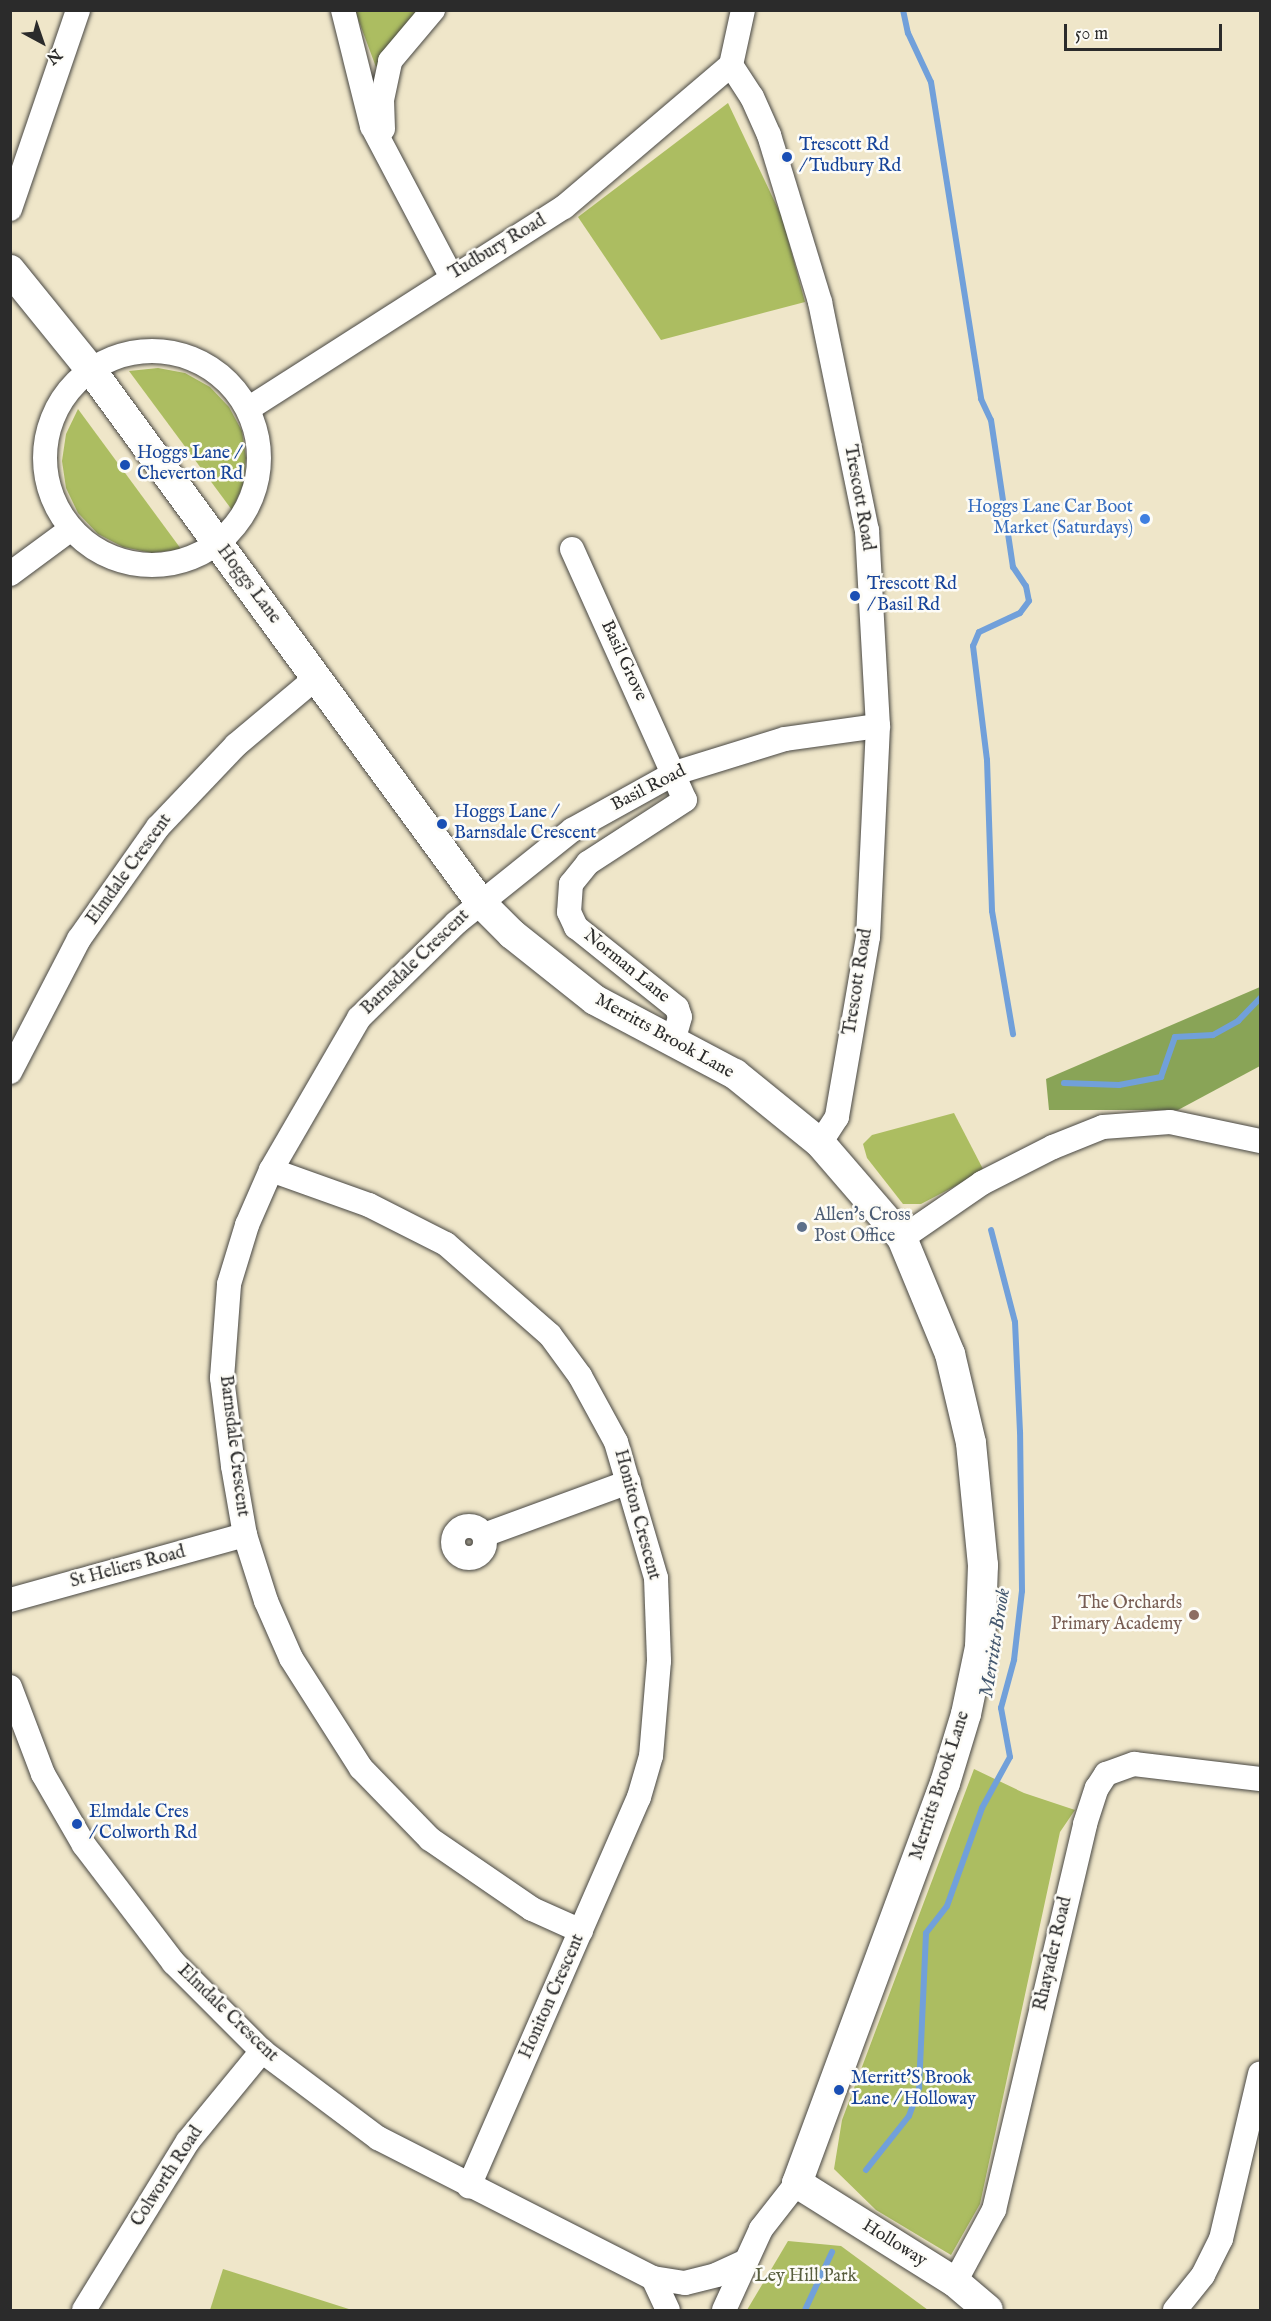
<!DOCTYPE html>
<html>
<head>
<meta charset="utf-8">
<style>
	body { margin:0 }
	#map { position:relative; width:1271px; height:2321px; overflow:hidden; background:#efe6c9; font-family:"IM FELL English",serif }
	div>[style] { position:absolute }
	.green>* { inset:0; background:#acbd61 }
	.forest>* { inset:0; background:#89a457 }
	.stream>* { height:6px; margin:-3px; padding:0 3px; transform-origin:3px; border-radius:3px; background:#71a0da }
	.roads { filter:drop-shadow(0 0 2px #484743) drop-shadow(0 0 2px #484743) }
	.minor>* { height:24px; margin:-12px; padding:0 12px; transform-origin:12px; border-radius:12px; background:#fff }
	.minor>.ring { margin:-12px; padding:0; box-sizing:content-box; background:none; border:24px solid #fff; border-radius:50% }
	.tertiary>* { height:30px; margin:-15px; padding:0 15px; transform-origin:15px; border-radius:15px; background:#fff }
	.dots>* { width:16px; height:16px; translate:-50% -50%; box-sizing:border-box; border:3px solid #fdfcf7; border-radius:50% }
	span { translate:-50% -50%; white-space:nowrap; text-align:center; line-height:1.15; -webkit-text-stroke:5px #fdfcf7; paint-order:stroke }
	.transit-label { font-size:18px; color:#164399 }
	.left { translate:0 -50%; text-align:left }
	.street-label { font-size:18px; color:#2b2b2b }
	.shop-label { font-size:18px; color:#366cbe }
	.right { translate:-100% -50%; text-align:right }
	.service-label { font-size:18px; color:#4e5e75 }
	.education-label { font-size:18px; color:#785e54 }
	.park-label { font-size:18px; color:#585e3e }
	.water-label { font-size:20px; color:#475a71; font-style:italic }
	.frame { position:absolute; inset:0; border:12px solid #2b2b2b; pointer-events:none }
	.north { position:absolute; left:12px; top:12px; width:60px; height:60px; -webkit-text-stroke:4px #fdfcf7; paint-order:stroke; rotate:140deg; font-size:16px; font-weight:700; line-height:24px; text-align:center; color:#2b2b2b }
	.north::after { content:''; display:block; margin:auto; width:21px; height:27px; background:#2b2b2b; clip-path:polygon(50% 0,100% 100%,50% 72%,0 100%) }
	.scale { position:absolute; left:1064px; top:24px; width:158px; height:27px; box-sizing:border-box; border:3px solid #2b2b2b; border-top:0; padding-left:8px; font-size:18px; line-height:21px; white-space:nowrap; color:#2b2b2b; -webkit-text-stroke:4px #fdfcf7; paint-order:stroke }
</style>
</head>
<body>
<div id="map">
	<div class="green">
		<i style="clip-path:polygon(355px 11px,423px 11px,376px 67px)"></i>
		<i style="clip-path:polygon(728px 103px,782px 217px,805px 302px,661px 340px,578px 217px)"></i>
		<i style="clip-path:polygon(158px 368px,185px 373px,210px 387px,229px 407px,242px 431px,246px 458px,243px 485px,232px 510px,129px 371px)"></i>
		<i style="clip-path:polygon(78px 409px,181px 549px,152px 553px,123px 547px,98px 534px,78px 513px,66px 488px,62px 461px,66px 434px)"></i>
		<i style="clip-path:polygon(954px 1113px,984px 1171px,921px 1204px,903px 1204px,867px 1158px,863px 1144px,872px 1135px)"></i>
		<i style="clip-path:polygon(974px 1769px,1024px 1793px,1075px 1810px,1060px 1832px,980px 2204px,951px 2255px,876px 2210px,834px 2169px,842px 2120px)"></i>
		<i style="clip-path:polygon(788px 2241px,841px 2246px,928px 2310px,747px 2310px)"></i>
		<i style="clip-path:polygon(223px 2269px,352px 2310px,210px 2310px)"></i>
	</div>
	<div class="forest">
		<i style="clip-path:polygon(1260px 987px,1260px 1066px,1178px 1110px,1049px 1110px,1046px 1079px)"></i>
	</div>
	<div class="stream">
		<i style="left:903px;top:10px;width:24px;rotate:78deg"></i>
		<i style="left:908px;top:33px;width:54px;rotate:64.9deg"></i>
		<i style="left:931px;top:82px;width:321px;rotate:81deg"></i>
		<i style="left:981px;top:399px;width:23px;rotate:65deg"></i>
		<i style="left:991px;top:420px;width:149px;rotate:81.5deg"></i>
		<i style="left:1013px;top:567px;width:23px;rotate:56deg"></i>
		<i style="left:1026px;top:586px;width:15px;rotate:79deg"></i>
		<i style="left:1029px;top:601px;width:15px;rotate:127deg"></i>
		<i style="left:1020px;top:613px;width:45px;rotate:155.1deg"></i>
		<i style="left:979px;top:632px;width:15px;rotate:113deg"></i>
		<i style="left:973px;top:646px;width:115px;rotate:83deg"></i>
		<i style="left:987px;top:760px;width:151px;rotate:88.1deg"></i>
		<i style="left:992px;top:911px;width:125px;rotate:80.3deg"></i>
		<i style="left:1064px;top:1083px;width:55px;rotate:2.1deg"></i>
		<i style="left:1119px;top:1085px;width:43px;rotate:-10.8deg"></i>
		<i style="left:1161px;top:1077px;width:42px;rotate:-70.7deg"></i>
		<i style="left:1175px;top:1037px;width:38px;rotate:-3deg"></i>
		<i style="left:1213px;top:1035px;width:29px;rotate:-29deg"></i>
		<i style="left:1238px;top:1021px;width:32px;rotate:-46deg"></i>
		<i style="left:866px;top:2170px;width:69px;rotate:-51.5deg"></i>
		<i style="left:909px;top:2116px;width:30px;rotate:-70deg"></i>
		<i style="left:919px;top:2088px;width:155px;rotate:-87.4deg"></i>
		<i style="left:926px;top:1933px;width:34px;rotate:-52deg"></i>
		<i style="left:947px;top:1906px;width:104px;rotate:-70.3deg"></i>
		<i style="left:982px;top:1808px;width:58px;rotate:-61.2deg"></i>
		<i style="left:1010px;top:1757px;width:50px;rotate:-100.4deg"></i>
		<i style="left:1001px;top:1708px;width:50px;rotate:-74.8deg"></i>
		<i style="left:1014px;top:1660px;width:69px;rotate:-83.4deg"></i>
		<i style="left:1022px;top:1591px;width:159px;rotate:-90.7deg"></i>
		<i style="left:1020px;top:1432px;width:110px;rotate:-92.6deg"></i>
		<i style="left:1015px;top:1322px;width:95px;rotate:-104.6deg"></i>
		<i style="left:805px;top:2310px;width:64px;rotate:-65deg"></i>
	</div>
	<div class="roads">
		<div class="minor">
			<i style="left:343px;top:10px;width:120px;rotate:76deg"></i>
			<i style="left:372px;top:126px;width:170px;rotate:62.2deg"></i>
			<i style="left:743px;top:10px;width:56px;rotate:102.3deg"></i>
			<i style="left:731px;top:65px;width:38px;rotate:57deg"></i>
			<i style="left:752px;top:97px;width:42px;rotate:65.9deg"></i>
			<i style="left:769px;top:135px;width:175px;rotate:73deg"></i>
			<i style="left:820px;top:302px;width:233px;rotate:78.4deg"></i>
			<i style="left:867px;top:530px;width:196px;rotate:86.8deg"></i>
			<i style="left:878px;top:726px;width:211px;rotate:92.7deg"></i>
			<i style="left:868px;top:937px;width:183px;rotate:99.8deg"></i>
			<i style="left:837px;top:1117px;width:31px;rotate:123deg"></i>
			<i style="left:383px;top:129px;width:29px;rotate:-92deg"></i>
			<i style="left:382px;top:100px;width:40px;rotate:-78deg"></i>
			<i style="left:390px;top:61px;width:67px;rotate:-49.9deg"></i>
			<i style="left:10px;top:209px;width:210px;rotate:-71.1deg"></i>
			<i class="ring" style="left:45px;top:351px;width:190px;height:190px"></i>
			<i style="left:248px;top:409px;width:375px;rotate:-32.6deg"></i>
			<i style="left:564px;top:207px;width:219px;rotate:-40.4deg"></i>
			<i style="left:572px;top:549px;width:275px;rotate:65.8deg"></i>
			<i style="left:685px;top:800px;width:116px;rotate:147deg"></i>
			<i style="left:588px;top:863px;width:27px;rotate:129deg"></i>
			<i style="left:571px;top:884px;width:28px;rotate:94deg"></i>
			<i style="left:569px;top:912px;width:17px;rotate:65deg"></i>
			<i style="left:576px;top:927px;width:129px;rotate:38.7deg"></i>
			<i style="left:677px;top:1008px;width:9px;rotate:72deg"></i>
			<i style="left:680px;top:1017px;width:25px;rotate:106deg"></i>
			<i style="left:10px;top:574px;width:76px;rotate:-36.4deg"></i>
			<i style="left:10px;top:1072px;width:150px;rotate:-62.6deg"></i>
			<i style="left:79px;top:939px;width:137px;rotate:-54.8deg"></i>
			<i style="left:158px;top:827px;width:113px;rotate:-46.4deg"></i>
			<i style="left:236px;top:745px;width:106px;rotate:-40deg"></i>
			<i style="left:271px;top:1170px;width:104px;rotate:19.7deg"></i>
			<i style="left:369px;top:1205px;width:86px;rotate:26.9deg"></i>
			<i style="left:446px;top:1244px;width:138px;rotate:41.2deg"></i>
			<i style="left:550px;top:1335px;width:51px;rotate:53.8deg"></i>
			<i style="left:580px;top:1376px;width:75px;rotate:61.4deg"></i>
			<i style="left:616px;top:1442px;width:142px;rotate:73.6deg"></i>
			<i style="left:656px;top:1578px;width:83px;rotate:87.9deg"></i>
			<i style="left:659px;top:1661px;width:95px;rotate:94.8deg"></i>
			<i style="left:651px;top:1756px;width:43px;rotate:106.3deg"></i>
			<i style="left:639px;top:1797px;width:425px;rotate:113.6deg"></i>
			<i style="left:902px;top:1238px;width:97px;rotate:-34.5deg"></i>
			<i style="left:982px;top:1183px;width:80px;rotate:-26.9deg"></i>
			<i style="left:1053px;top:1147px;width:54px;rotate:-21.8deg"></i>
			<i style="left:1103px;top:1127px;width:67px;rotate:-4.3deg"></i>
			<i style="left:1170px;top:1122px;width:92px;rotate:11.9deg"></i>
			<i class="ring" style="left:453px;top:1526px;width:8px;height:8px"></i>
			<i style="left:484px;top:1535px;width:154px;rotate:-20.1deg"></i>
			<i style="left:10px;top:1600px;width:244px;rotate:-15.5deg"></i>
			<i style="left:10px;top:1687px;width:93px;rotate:69.2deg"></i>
			<i style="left:43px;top:1774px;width:82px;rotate:60deg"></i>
			<i style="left:84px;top:1845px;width:148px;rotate:52.7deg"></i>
			<i style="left:174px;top:1963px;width:124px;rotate:45deg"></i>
			<i style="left:262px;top:2051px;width:145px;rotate:36.9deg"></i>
			<i style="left:378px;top:2138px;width:309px;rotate:27deg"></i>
			<i style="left:653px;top:2278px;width:32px;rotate:9deg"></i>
			<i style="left:685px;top:2283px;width:32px;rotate:-14deg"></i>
			<i style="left:716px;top:2275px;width:33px;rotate:-25deg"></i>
			<i style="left:581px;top:1931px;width:54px;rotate:-155.8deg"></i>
			<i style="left:532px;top:1909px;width:124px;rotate:-145.5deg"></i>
			<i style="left:430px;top:1839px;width:99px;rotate:-134.2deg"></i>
			<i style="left:361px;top:1768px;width:130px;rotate:-122.5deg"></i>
			<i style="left:291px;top:1658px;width:62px;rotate:-113.7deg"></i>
			<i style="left:266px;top:1601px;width:69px;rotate:-107.7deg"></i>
			<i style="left:245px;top:1535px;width:70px;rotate:-99.9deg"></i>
			<i style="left:233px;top:1466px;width:89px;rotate:-97.1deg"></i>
			<i style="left:222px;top:1378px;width:94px;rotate:-85.7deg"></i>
			<i style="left:229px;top:1284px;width:62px;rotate:-73deg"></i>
			<i style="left:247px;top:1225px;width:60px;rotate:-66.4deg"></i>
			<i style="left:271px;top:1170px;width:176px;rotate:-59.9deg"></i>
			<i style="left:359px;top:1018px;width:136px;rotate:-44.4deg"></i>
			<i style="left:456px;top:923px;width:149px;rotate:-38.7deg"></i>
			<i style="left:572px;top:830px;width:118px;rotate:-29deg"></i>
			<i style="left:675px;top:773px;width:115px;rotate:-17.2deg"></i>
			<i style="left:785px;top:739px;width:94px;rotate:-8deg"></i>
			<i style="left:653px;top:2278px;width:35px;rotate:65deg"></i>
			<i style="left:955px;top:2282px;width:82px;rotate:-61.6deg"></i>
			<i style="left:994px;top:2210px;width:397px;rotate:-76.7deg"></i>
			<i style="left:1085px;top:1824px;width:38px;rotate:-72deg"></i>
			<i style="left:1097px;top:1788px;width:17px;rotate:-57deg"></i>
			<i style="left:1106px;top:1774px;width:30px;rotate:-20deg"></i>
			<i style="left:1134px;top:1764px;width:127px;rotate:6.8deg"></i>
			<i style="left:84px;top:2310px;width:198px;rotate:-58.4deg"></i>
			<i style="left:188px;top:2141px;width:117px;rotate:-50.6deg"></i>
			<i style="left:724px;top:2310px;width:89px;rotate:-65.4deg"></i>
			<i style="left:761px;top:2229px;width:58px;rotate:-52deg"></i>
			<i style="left:1175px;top:2310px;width:45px;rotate:-51.3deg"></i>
			<i style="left:1203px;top:2275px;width:40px;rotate:-63.4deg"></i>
			<i style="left:1221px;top:2239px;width:170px;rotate:-76.7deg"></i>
		</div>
		<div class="tertiary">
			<i style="left:10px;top:270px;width:129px;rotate:51deg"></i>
			<i style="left:91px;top:370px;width:660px;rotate:53.81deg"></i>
			<i style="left:481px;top:903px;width:44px;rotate:45deg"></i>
			<i style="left:512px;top:934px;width:106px;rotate:38.5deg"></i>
			<i style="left:595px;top:1000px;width:158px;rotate:27.9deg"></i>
			<i style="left:735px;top:1074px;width:109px;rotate:39.1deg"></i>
			<i style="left:820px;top:1143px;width:125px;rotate:49.2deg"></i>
			<i style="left:902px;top:1238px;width:126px;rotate:67.5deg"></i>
			<i style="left:950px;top:1354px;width:91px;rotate:76.7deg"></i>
			<i style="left:971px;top:1443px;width:123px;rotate:84.4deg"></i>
			<i style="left:983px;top:1565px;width:82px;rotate:92.1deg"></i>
			<i style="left:980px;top:1647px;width:68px;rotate:101.8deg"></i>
			<i style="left:966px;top:1714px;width:72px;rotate:106.9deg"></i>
			<i style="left:945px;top:1783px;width:427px;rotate:110.3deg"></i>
			<i style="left:797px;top:2183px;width:186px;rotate:32.1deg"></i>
			<i style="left:955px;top:2282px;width:43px;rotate:40.3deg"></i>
		</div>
	</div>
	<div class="dots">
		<i style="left:787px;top:157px;background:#1a4fb4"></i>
		<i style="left:125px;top:465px;background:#1a4fb4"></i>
		<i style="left:1145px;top:519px;background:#3f7fe0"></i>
		<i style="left:855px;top:596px;background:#1a4fb4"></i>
		<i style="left:442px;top:824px;background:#1a4fb4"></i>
		<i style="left:802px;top:1227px;background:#5c6f8a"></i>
		<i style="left:1194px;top:1615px;background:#8d6e63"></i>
		<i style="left:77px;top:1824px;background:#1a4fb4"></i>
		<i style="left:839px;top:2090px;background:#1a4fb4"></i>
	</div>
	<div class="transit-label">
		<span class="left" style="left:799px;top:157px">Trescott Rd<br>/ Tudbury Rd</span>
		<span class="left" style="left:137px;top:465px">Hoggs Lane /<br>Cheverton Rd</span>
		<span class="left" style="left:867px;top:596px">Trescott Rd<br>/ Basil Rd</span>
		<span class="left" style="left:454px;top:824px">Hoggs Lane /<br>Barnsdale Crescent</span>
		<span class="left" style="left:89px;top:1824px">Elmdale Cres<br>/ Colworth Rd</span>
		<span class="left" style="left:851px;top:2090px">Merritt'S Brook<br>Lane / Holloway</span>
	</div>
	<div class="street-label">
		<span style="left:498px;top:248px;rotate:-31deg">Tudbury Road</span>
		<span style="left:858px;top:498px;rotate:80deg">Trescott Road</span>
		<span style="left:248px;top:585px;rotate:53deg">Hoggs Lane</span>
		<span style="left:623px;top:661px;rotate:65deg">Basil Grove</span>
		<span style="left:649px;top:789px;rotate:-27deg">Basil Road</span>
		<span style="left:130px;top:870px;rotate:-54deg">Elmdale Crescent</span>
		<span style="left:416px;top:963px;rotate:-44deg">Barnsdale Crescent</span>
		<span style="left:626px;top:967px;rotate:39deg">Norman Lane</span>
		<span style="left:859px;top:982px;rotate:-81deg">Trescott Road</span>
		<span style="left:664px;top:1037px;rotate:29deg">Merritts Brook Lane</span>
		<span style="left:233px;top:1446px;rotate:83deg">Barnsdale Crescent</span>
		<span style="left:636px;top:1515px;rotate:75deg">Honiton Crescent</span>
		<span style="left:128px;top:1568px;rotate:-15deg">St Heliers Road</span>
		<span style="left:941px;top:1786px;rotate:-72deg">Merritts Brook Lane</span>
		<span style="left:1054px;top:1954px;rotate:-77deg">Rhayader Road</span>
		<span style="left:553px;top:1997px;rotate:-66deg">Honiton Crescent</span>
		<span style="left:227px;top:2014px;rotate:44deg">Elmdale Crescent</span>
		<span style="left:168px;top:2177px;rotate:-57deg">Colworth Road</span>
		<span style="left:894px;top:2244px;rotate:32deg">Holloway</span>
	</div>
	<div class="shop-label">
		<span class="right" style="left:1133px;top:519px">Hoggs Lane Car Boot<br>Market (Saturdays)</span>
	</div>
	<div class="service-label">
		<span class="left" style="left:814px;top:1227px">Allen's Cross<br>Post Office</span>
	</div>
	<div class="education-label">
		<span class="right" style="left:1182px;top:1615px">The Orchards<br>Primary Academy</span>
	</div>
	<div class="park-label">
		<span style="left:806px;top:2277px">Ley Hill Park</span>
	</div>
	<div class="water-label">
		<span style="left:995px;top:1643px;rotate:-81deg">Merritts Brook</span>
	</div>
	<div class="frame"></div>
	<div class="north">N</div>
	<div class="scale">50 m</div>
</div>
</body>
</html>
